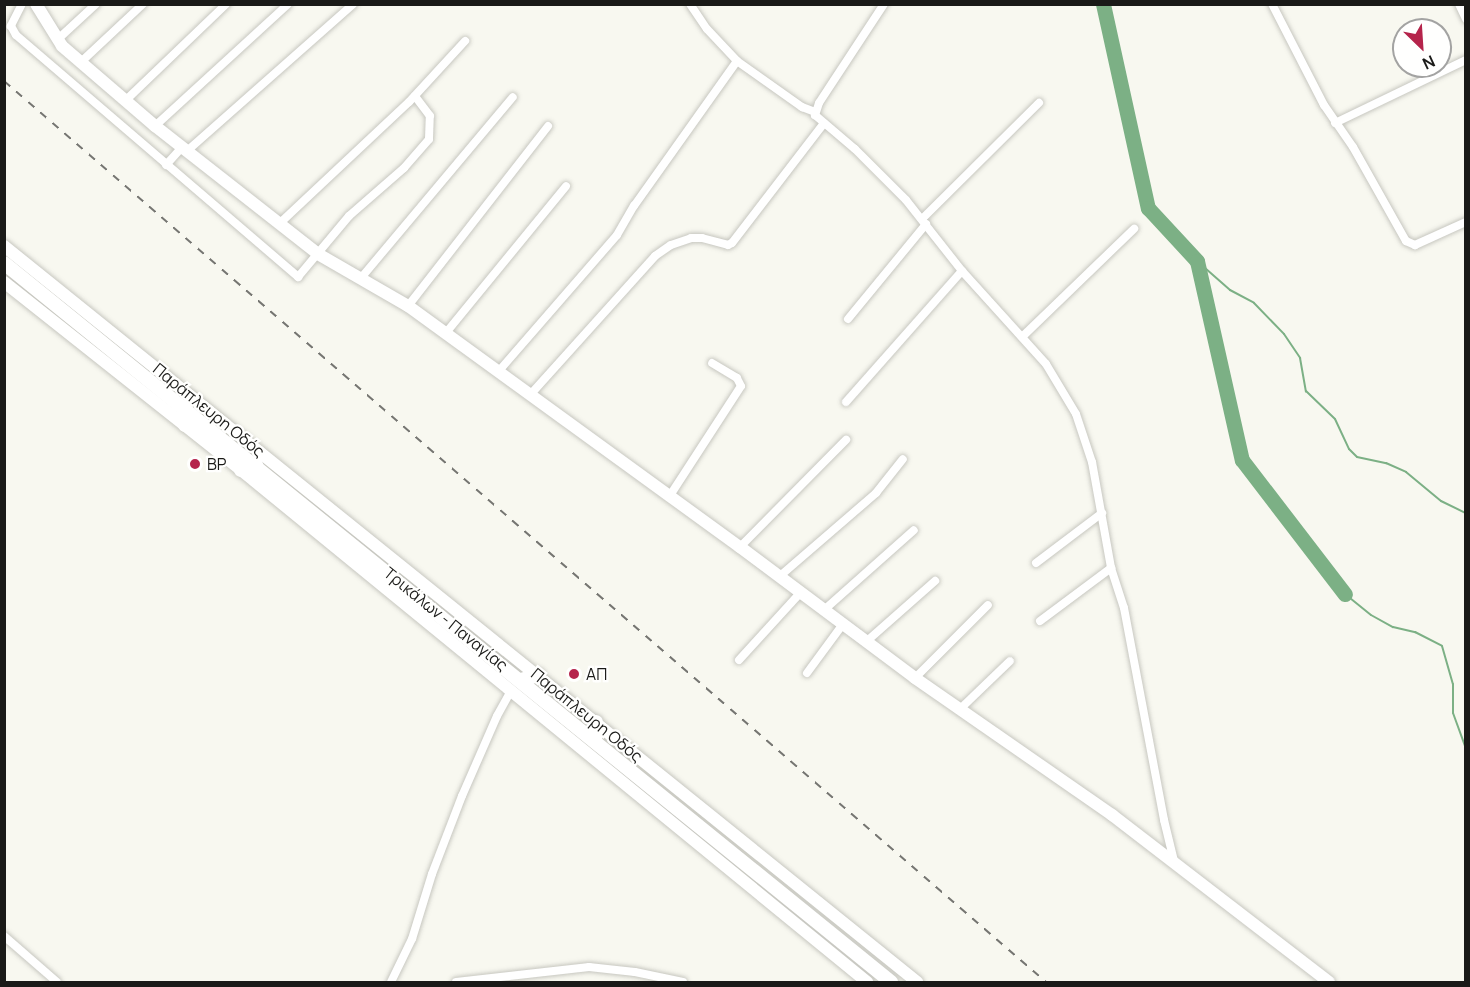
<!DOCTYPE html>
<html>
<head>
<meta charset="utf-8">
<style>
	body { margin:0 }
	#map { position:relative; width:1470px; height:987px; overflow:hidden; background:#f8f8f0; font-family:Manrope,sans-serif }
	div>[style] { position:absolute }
	.stream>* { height:2px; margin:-1px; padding:0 1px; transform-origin:1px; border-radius:1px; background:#7cb085 }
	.river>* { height:15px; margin:-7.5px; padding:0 7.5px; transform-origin:7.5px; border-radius:7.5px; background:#7cb085 }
	.roads { filter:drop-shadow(0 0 2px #c7c7c0) drop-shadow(0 0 2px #c7c7c0) }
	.street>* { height:8px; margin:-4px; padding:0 4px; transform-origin:4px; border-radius:4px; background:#fff }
	.secondary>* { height:12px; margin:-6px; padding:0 6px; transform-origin:6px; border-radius:6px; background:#fff }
	.primary>* { height:14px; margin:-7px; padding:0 7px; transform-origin:7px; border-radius:7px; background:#fff }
	.rail>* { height:2px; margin-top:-1px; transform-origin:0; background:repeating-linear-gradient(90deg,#757571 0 8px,transparent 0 16px) }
	.dots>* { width:16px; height:16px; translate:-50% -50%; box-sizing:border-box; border:3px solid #fffffe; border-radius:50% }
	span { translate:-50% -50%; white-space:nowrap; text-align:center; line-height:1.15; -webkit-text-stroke:4.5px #fffffe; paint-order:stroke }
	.street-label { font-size:16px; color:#1a1a18 }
	.poi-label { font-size:16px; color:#1a1a18 }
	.left { translate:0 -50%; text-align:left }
	.frame { position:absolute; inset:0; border:6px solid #1a1a18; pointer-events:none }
	.north { position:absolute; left:1392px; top:18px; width:60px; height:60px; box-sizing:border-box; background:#fffffe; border:2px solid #a3a3a2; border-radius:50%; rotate:155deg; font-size:16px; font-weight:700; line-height:24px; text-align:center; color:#1a1a18 }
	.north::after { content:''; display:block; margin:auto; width:21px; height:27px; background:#b5244b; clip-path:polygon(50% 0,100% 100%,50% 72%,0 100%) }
</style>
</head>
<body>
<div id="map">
	<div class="stream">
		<i style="left:1197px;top:261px;width:44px;rotate:41.3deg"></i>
		<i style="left:1230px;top:290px;width:27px;rotate:28deg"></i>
		<i style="left:1254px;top:303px;width:43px;rotate:45.9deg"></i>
		<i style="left:1284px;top:334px;width:29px;rotate:56deg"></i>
		<i style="left:1300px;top:358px;width:34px;rotate:80deg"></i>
		<i style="left:1306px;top:391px;width:40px;rotate:44deg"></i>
		<i style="left:1335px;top:419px;width:33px;rotate:65deg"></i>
		<i style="left:1349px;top:449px;width:11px;rotate:45deg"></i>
		<i style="left:1357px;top:457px;width:30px;rotate:12deg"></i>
		<i style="left:1386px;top:463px;width:22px;rotate:24deg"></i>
		<i style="left:1406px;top:472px;width:45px;rotate:39.6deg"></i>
		<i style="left:1441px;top:501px;width:28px;rotate:26deg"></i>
		<i style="left:1345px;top:594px;width:33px;rotate:39deg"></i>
		<i style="left:1371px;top:615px;width:25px;rotate:29deg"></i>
		<i style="left:1393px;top:627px;width:23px;rotate:13deg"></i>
		<i style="left:1415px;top:632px;width:30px;rotate:27deg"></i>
		<i style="left:1442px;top:646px;width:40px;rotate:74deg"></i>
		<i style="left:1453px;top:684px;width:29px;rotate:90deg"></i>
		<i style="left:1453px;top:713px;width:38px;rotate:70deg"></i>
	</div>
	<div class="river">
		<i style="left:1103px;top:4px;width:209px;rotate:77.6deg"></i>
		<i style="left:1148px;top:208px;width:72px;rotate:47.2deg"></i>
		<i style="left:1197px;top:261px;width:204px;rotate:77.3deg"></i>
		<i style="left:1242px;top:460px;width:169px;rotate:52.5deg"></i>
	</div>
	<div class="roads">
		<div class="street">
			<i style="left:22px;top:4px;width:25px;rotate:117deg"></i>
			<i style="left:11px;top:26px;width:10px;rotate:61deg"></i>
			<i style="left:16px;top:35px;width:372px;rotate:40.6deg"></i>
			<i style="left:298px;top:277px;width:80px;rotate:-50.1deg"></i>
			<i style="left:349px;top:216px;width:73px;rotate:-41.1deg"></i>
			<i style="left:404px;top:168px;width:38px;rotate:-49deg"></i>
			<i style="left:429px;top:139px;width:23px;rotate:-88deg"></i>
			<i style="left:430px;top:116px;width:25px;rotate:-127deg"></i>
			<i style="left:690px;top:4px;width:30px;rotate:56deg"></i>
			<i style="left:707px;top:29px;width:44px;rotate:46.8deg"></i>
			<i style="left:737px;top:61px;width:80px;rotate:35.3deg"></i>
			<i style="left:802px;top:107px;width:14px;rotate:21deg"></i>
			<i style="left:884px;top:4px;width:118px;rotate:123.3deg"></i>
			<i style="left:819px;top:103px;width:13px;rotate:108deg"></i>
			<i style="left:815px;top:115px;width:52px;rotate:40.4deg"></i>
			<i style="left:855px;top:149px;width:72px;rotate:45deg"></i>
			<i style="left:906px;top:200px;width:90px;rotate:51.7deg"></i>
			<i style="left:962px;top:271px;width:125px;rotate:47.9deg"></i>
			<i style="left:1046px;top:364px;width:58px;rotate:59deg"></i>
			<i style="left:1076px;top:414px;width:51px;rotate:71.6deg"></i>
			<i style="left:1092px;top:462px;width:108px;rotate:79.8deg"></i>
			<i style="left:1111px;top:568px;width:42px;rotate:72deg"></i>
			<i style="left:1124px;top:608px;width:216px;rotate:79.3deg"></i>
			<i style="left:1164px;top:820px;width:42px;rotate:76.3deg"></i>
			<i style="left:1272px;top:4px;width:114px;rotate:62.8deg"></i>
			<i style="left:1324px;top:105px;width:51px;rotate:55.4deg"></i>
			<i style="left:1353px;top:147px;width:108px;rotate:60.6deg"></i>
			<i style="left:1406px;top:241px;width:10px;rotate:24deg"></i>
			<i style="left:1415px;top:245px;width:56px;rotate:-24.3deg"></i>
			<i style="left:1459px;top:4px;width:17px;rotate:65deg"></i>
			<i style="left:57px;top:40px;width:53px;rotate:-42.7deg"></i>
			<i style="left:81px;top:62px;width:85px;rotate:-43.1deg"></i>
			<i style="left:125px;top:101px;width:140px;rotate:-43.8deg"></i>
			<i style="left:1335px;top:123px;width:145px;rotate:-25.7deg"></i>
			<i style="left:155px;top:126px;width:180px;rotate:-42.5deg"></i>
			<i style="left:187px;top:151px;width:222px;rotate:-41.5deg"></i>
			<i style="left:166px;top:165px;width:24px;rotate:-48deg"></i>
			<i style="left:922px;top:219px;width:165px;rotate:-44.8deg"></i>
			<i style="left:279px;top:224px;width:178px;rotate:-43.2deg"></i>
			<i style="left:409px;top:102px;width:83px;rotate:-47.4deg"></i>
			<i style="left:361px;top:278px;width:236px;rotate:-50deg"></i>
			<i style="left:408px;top:306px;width:228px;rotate:-52.1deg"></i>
			<i style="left:848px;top:319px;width:123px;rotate:-50.6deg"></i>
			<i style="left:445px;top:334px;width:191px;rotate:-50.7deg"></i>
			<i style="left:1022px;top:337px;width:156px;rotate:-44deg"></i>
			<i style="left:498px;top:372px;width:181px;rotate:-49deg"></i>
			<i style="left:617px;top:235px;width:34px;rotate:-60deg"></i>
			<i style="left:634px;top:206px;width:178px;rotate:-54.6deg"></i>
			<i style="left:530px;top:395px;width:187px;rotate:-48deg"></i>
			<i style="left:655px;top:256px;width:19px;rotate:-35deg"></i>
			<i style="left:671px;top:245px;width:21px;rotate:-19deg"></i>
			<i style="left:691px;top:238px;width:11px"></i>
			<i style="left:702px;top:238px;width:27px;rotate:15deg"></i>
			<i style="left:728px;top:245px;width:4px;rotate:-27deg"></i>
			<i style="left:732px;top:243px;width:151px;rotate:-52.5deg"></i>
			<i style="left:846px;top:402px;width:175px;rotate:-48.5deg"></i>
			<i style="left:669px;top:497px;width:132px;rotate:-57deg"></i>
			<i style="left:741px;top:386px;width:9px;rotate:-117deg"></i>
			<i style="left:737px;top:378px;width:29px;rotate:-149deg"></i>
			<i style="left:740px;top:547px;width:151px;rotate:-45.3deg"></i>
			<i style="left:1036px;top:563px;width:83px;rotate:-37.1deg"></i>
			<i style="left:780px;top:576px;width:127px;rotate:-40.8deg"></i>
			<i style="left:876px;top:493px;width:43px;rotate:-51.5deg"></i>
			<i style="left:824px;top:610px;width:120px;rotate:-41.6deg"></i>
			<i style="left:1040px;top:621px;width:89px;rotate:-36.7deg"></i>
			<i style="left:867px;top:641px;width:91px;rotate:-41.4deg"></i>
			<i style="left:739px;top:660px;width:92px;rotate:-47.6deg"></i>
			<i style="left:807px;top:673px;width:61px;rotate:-53.7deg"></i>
			<i style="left:915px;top:678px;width:103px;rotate:-45deg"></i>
			<i style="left:960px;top:709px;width:69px;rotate:-43.8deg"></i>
			<i style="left:4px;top:936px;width:70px;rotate:41deg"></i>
			<i style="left:391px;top:982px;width:48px;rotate:-64deg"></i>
			<i style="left:412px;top:939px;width:68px;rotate:-72.9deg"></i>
			<i style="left:432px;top:874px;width:84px;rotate:-69deg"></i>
			<i style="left:462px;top:796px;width:87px;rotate:-66.4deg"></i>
			<i style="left:497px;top:716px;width:29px;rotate:-61deg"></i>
			<i style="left:456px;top:982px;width:134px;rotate:-6.4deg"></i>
			<i style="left:589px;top:967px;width:46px;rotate:6.2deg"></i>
			<i style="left:635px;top:972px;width:49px;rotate:11.8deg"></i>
		</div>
		<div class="secondary">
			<i style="left:36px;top:4px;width:49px;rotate:58.2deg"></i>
			<i style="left:62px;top:46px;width:123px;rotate:40.7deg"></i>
			<i style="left:155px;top:126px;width:207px;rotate:38.1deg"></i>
			<i style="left:318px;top:254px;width:104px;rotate:30deg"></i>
			<i style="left:408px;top:306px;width:410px;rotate:36deg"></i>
			<i style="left:740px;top:547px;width:219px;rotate:36.8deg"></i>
			<i style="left:915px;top:678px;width:240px;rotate:34.8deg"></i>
			<i style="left:1112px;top:815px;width:274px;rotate:37.6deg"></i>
			<i style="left:4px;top:246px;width:1173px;rotate:38.87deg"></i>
			<i style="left:4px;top:282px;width:303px;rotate:38.4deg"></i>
			<i style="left:241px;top:470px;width:809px;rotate:39.28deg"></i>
		</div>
		<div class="primary">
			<i style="left:4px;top:263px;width:1142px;rotate:39.03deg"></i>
			<i style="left:184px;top:407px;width:18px;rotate:87deg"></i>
			<i style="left:241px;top:470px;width:16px;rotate:-18deg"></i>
			<i style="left:521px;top:680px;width:18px;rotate:-16deg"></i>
			<i style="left:595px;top:741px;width:19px;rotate:-87deg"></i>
		</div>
	</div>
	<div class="rail">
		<i style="left:4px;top:81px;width:1378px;rotate:40.85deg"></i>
	</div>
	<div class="dots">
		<i style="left:195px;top:464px;background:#b5244b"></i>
		<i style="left:574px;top:674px;background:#b5244b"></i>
	</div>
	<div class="street-label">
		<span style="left:209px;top:410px;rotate:39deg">Παράπλευρη Οδός</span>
		<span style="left:446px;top:619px;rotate:39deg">Τρικάλων - Παναγίας</span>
		<span style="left:587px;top:715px;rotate:39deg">Παράπλευρη Οδός</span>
	</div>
	<div class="poi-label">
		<span class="left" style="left:207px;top:464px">BP</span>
		<span class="left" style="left:586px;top:674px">ΑΠ</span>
	</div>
	<div class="frame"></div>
	<div class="north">N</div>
</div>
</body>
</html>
